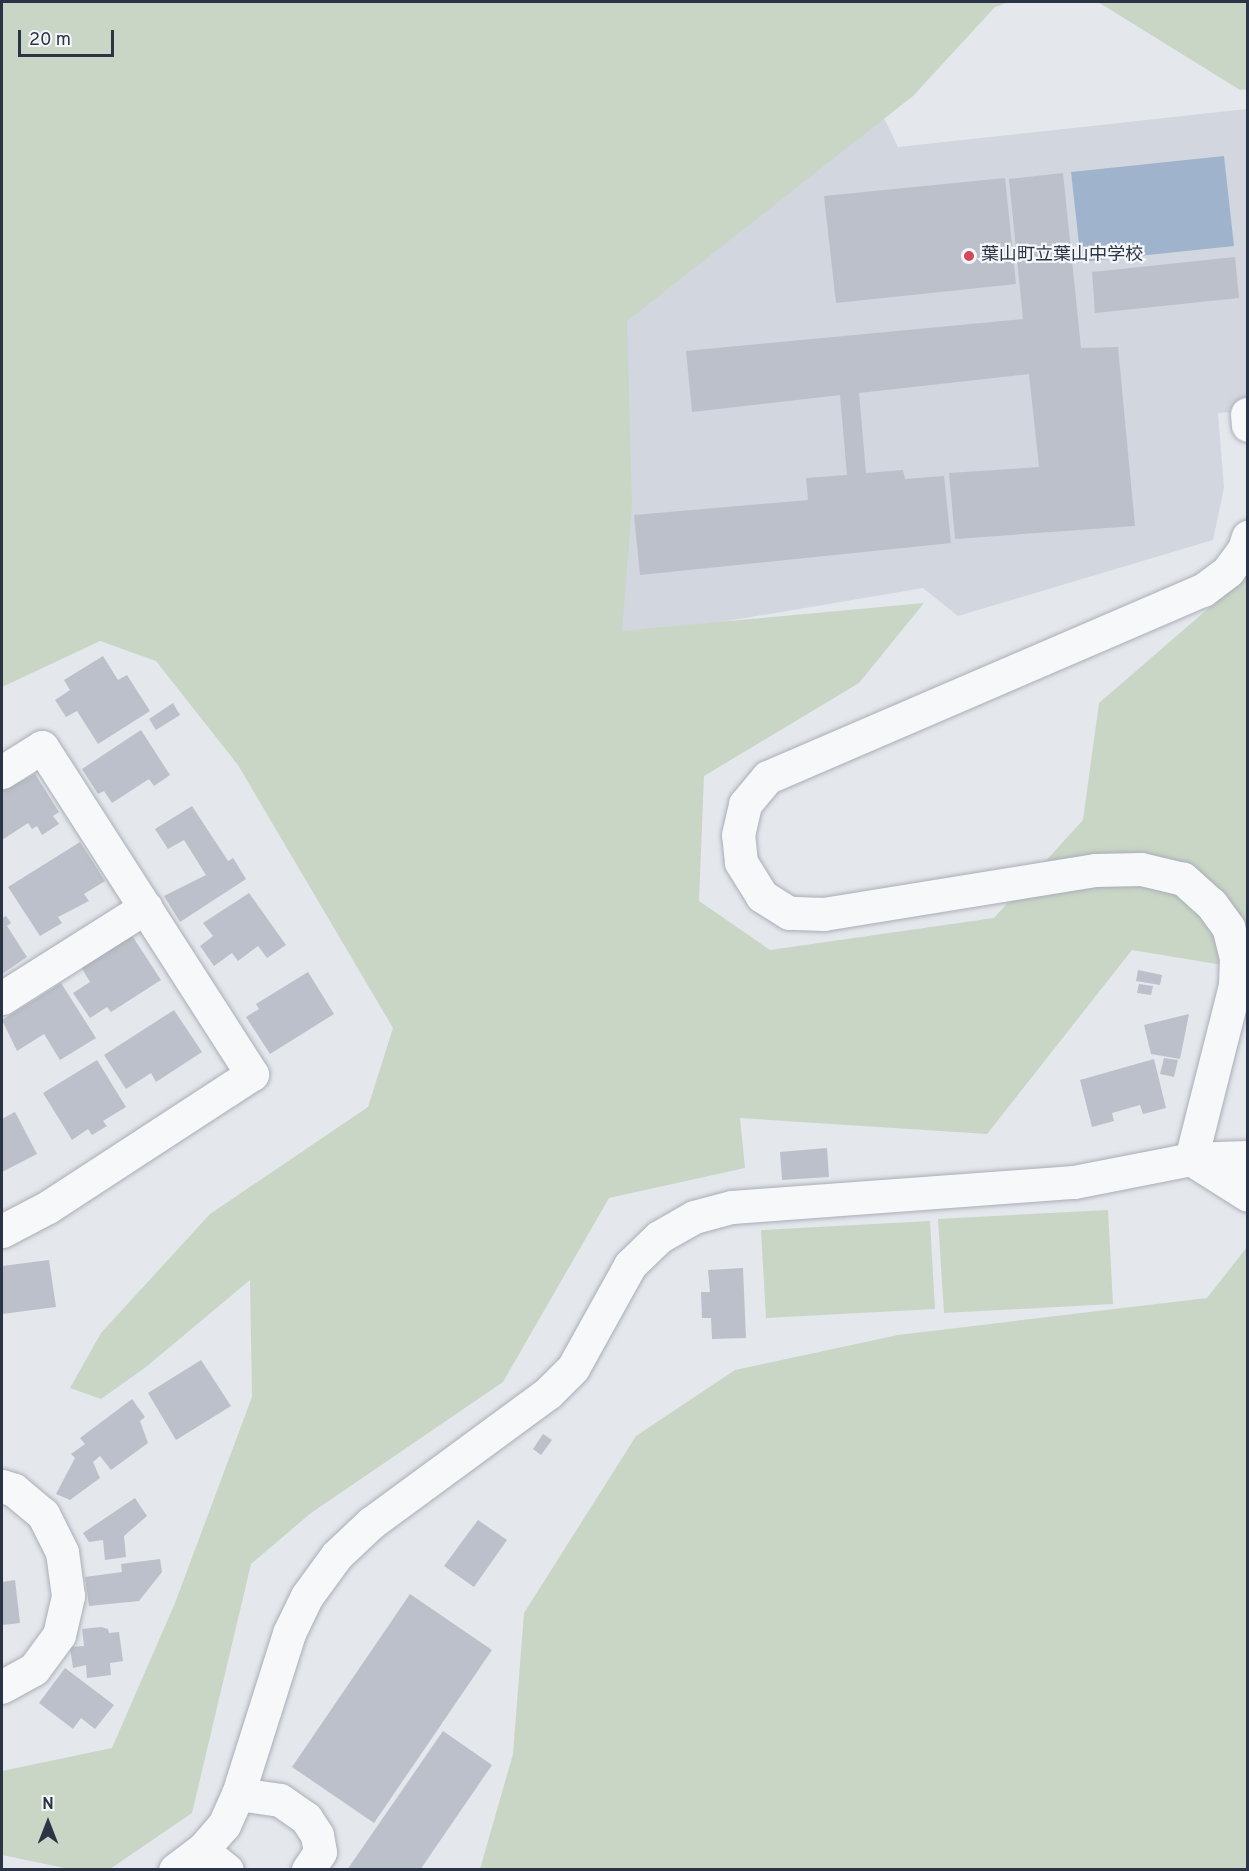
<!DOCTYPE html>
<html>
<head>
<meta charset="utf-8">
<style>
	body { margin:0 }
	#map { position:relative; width:1249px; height:1871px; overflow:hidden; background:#e4e7ec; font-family:Overpass,"Noto Sans JP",sans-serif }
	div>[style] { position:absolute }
	.built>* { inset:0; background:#d2d6de }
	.green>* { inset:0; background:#c9d6c5 }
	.water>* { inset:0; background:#9fb4cc }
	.building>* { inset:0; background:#bbc0ca }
	.roads { filter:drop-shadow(0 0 2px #a9aeb7) drop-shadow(0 0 2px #a9aeb7) }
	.minor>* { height:33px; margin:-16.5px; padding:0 16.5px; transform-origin:16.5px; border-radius:16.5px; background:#f7f8fa }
	.dots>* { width:16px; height:16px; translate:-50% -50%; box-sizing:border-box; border:3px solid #f4f6f9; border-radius:50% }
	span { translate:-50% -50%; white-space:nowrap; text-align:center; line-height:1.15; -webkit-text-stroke:4.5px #f4f6f9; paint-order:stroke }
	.poi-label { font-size:18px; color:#2b3445 }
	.left { translate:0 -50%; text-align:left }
	.frame { position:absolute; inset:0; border:3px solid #2b3445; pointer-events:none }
	.north { position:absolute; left:18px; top:1793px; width:60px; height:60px; -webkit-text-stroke:4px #f4f6f9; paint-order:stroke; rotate:0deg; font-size:16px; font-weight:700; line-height:24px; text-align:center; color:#2b3445 }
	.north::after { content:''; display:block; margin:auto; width:21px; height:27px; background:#2b3445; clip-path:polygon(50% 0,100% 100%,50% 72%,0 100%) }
	.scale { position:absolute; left:18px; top:30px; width:96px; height:27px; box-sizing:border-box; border:3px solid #2b3445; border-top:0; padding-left:8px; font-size:18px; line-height:21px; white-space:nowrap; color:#2b3445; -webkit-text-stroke:4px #f4f6f9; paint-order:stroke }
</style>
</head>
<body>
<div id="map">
	<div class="built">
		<i style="clip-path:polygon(858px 64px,898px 147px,1247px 109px,1247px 411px,1218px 413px,1224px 488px,1213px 540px,958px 616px,923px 588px,579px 646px,573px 364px)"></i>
	</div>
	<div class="green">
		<i style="clip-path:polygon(2px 2px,1009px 2px,995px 7px,913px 96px,627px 321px,632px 505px,622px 631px,924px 603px,859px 683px,704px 776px,699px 901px,770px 950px,994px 918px,1083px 820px,1099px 703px,1247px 575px,1247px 969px,1132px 950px,987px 1134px,740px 1118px,745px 1168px,609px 1198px,503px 1382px,311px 1513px,251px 1564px,192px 1813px,110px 1869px,69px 1869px,2px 1855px,2px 1771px,112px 1748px,175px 1603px,252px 1397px,250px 1280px,146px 1367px,101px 1399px,70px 1388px,101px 1333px,210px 1214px,368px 1107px,393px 1028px,238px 765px,156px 661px,100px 641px,2px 687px)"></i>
		<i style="clip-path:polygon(1098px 2px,1247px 2px,1247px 89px,1240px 90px)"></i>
		<i style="clip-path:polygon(1108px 1210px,1113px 1304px,944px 1313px,938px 1219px)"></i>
		<i style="clip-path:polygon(930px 1221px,935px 1309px,766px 1318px,761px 1230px)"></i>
		<i style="clip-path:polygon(1247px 1247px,1247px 1869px,480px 1869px,513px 1754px,524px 1613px,636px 1436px,735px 1370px,898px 1335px,1207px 1298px)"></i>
	</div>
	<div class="water">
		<i style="clip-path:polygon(1224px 156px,1234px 246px,1081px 262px,1071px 172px)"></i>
	</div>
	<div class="building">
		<i style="clip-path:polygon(1063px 173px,1081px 348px,1118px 347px,1135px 526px,955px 539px,949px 473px,1039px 467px,1029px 374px,859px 393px,866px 473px,903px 470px,905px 479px,944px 476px,951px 543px,640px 575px,634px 515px,808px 500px,806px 478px,847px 475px,840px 395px,692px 412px,686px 351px,1023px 319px,1009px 179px)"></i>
		<i style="clip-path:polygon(1005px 178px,1016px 284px,836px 303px,824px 196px)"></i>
		<i style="clip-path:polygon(1235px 257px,1239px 298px,1095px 313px,1092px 272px)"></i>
		<i style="clip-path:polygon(103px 656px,118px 680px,127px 675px,150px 711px,98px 744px,77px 711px,66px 717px,55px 700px,70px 690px,64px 680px)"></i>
		<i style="clip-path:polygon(173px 703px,180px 715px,156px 730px,149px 719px)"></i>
		<i style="clip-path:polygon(141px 730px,170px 775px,154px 786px,149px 779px,112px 803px,104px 791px,98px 794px,82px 769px)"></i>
		<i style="clip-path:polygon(35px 774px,59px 812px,53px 816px,59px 824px,42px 835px,37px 826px,32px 829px,28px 823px,2px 840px,2px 791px)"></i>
		<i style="clip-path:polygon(192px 806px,228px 861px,233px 858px,246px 879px,180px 922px,164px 896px,206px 875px,184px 840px,168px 849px,155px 829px)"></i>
		<i style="clip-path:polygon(80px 842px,105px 881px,84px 894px,89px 901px,58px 917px,62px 923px,40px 936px,8px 887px)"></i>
		<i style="clip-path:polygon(249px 893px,286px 945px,267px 958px,258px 946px,238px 961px,232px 953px,214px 966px,200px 946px,213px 936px,203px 923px)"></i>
		<i style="clip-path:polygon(6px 916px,11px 923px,7px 926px,27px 957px,2px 974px,2px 918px)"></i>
		<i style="clip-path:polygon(131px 934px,161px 980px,111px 1012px,107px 1007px,90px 1018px,73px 993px,90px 982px,81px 967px)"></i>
		<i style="clip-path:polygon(1138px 970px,1162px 975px,1160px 985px,1136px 981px)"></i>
		<i style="clip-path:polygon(308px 972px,334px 1014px,270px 1054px,246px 1017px,259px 1009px,256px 1004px)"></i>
		<i style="clip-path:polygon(61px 983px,96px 1038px,60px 1060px,44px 1034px,17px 1051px,2px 1020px)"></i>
		<i style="clip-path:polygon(1139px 984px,1153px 986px,1151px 995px,1137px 993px)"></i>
		<i style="clip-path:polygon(174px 1010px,202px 1052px,156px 1082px,151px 1073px,126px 1089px,104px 1055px)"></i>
		<i style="clip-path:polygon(1189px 1014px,1180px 1059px,1151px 1054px,1144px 1025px)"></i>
		<i style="clip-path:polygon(1164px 1058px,1178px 1060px,1174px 1077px,1160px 1074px)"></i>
		<i style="clip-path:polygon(1154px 1059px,1166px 1108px,1143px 1114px,1140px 1105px,1112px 1113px,1114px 1121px,1092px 1127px,1080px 1080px)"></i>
		<i style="clip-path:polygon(97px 1060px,126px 1107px,103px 1121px,107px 1126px,92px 1135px,88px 1129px,72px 1140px,43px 1093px)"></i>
		<i style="clip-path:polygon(15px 1112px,37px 1154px,2px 1172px,2px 1119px)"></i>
		<i style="clip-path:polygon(827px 1148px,829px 1177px,782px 1180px,780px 1152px)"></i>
		<i style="clip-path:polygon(49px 1260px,56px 1307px,2px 1314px,2px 1266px)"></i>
		<i style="clip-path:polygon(743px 1268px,746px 1338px,712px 1339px,711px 1318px,702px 1318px,701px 1292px,710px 1292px,708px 1270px)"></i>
		<i style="clip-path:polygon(201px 1360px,231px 1406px,176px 1440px,148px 1393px)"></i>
		<i style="clip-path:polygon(132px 1399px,145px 1417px,140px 1421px,148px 1443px,111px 1470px,100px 1456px,93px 1462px,100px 1478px,70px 1500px,56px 1494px,75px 1458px,71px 1454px,85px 1444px,80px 1438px)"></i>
		<i style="clip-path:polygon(543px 1434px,552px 1440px,541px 1455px,533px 1449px)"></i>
		<i style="clip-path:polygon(135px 1498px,147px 1516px,124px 1536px,126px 1557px,105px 1560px,103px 1540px,89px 1542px,83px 1533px)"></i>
		<i style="clip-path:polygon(478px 1520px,507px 1540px,474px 1587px,444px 1566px)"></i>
		<i style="clip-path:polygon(160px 1559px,162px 1572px,139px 1601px,89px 1606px,85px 1577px,122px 1572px,121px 1564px)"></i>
		<i style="clip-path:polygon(15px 1580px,20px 1623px,2px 1625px,2px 1582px)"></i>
		<i style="clip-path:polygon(410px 1594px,492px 1650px,374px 1823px,292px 1767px)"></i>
		<i style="clip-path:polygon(101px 1627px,108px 1629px,109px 1633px,119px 1632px,123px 1661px,110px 1663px,111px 1675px,87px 1678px,86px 1665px,73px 1668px,70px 1647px,84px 1646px,82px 1629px)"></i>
		<i style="clip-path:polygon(65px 1668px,114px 1705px,95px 1729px,81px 1718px,73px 1729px,39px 1703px)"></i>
		<i style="clip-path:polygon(443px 1731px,492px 1765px,420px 1870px,347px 1870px)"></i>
	</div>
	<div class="roads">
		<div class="minor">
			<i style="left:1247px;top:414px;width:11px;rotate:85deg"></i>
			<i style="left:2px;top:772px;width:47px;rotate:-32deg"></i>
			<i style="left:42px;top:747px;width:389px;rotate:57.3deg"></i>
			<i style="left:252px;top:1074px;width:244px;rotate:146.9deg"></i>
			<i style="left:48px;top:1207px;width:52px;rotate:152.4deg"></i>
			<i style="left:2px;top:998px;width:170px;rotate:-32.3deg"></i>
			<i style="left:1191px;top:1159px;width:179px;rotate:-75.8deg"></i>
			<i style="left:1235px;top:985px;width:27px;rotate:-88deg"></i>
			<i style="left:1236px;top:958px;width:32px;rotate:-104deg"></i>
			<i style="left:1228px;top:927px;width:29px;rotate:-126deg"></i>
			<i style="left:1211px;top:904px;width:38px;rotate:-138deg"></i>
			<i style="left:1183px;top:879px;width:43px;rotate:-166.6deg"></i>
			<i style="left:1141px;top:869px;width:46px;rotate:178.8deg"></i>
			<i style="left:1095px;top:870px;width:275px;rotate:170.8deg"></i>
			<i style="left:824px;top:914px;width:35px;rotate:-178deg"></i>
			<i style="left:789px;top:913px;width:32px;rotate:-148deg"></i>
			<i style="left:762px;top:896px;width:40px;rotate:-122deg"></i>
			<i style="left:741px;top:862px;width:27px;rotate:-96deg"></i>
			<i style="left:738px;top:835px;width:32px;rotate:-77deg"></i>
			<i style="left:745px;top:804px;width:35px;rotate:-50deg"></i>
			<i style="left:768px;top:777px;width:473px;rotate:-23.3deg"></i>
			<i style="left:1203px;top:590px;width:31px;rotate:-37deg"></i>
			<i style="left:1228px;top:571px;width:27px;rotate:-54deg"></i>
			<i style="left:1244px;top:549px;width:13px;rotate:-72deg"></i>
			<i style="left:1191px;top:1159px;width:67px;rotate:32.3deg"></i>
			<i style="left:2px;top:1486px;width:13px;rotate:18deg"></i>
			<i style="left:14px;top:1490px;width:38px;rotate:40deg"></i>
			<i style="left:43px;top:1514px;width:42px;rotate:63.4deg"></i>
			<i style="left:62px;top:1552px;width:44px;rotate:82.2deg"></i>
			<i style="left:68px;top:1596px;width:40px;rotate:103deg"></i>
			<i style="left:59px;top:1635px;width:42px;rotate:126.3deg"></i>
			<i style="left:34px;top:1669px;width:37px;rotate:151deg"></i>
			<i style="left:238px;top:1794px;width:42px;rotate:8.1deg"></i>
			<i style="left:280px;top:1800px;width:32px;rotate:35deg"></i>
			<i style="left:306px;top:1818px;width:20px;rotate:57deg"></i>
			<i style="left:317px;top:1835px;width:17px;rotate:80deg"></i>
			<i style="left:320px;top:1852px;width:22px;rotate:124deg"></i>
			<i style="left:202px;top:1850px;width:32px;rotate:39deg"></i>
			<i style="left:175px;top:1870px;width:34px;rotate:-37deg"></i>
			<i style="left:202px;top:1850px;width:33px;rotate:-49deg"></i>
			<i style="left:224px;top:1825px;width:34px;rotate:-66deg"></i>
			<i style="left:238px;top:1794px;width:169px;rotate:-72.4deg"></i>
			<i style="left:289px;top:1633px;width:41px;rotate:-64.1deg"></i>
			<i style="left:307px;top:1596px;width:51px;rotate:-53.8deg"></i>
			<i style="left:337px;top:1555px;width:47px;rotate:-43.3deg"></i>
			<i style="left:371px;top:1523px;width:220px;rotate:-36.3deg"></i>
			<i style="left:548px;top:1393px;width:35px;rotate:-45deg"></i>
			<i style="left:573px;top:1368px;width:118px;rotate:-61deg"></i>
			<i style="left:630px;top:1265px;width:40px;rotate:-44deg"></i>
			<i style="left:659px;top:1237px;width:40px;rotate:-29.7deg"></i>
			<i style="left:694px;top:1217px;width:39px;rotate:-15deg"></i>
			<i style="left:732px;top:1207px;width:343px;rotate:-4.2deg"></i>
			<i style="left:1074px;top:1182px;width:119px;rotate:-11.1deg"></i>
			<i style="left:1191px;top:1159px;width:57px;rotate:-2deg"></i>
		</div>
	</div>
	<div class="dots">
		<i style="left:969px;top:256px;background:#d1495b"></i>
	</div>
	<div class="poi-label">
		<span class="left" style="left:981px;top:256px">葉山町立葉山中学校</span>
	</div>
	<div class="frame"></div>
	<div class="north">N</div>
	<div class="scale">20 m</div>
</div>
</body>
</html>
